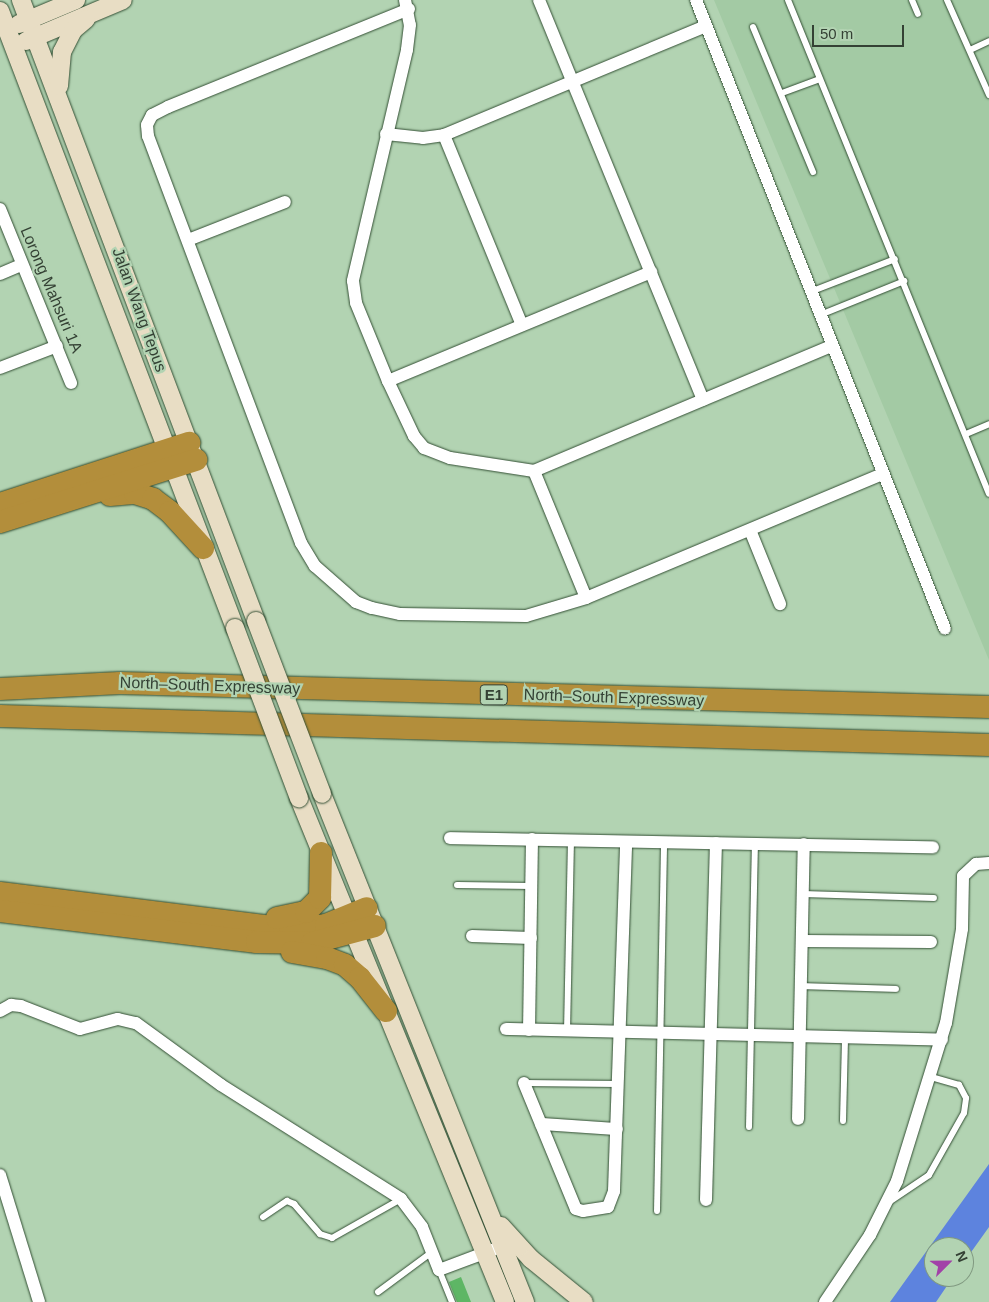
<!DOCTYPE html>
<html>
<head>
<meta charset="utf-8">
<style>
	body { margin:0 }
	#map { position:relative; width:989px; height:1302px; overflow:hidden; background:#b2d3b2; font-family:Helvetica,sans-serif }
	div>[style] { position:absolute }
	.built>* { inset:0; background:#a3caa4 }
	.water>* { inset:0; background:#5d83de }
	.building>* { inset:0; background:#5eb665 }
	.roads { filter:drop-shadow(0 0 1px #334f34) drop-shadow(0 0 1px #334f34) }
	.lane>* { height:6px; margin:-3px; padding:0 3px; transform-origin:3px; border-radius:3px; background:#fff }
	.street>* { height:12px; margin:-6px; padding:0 6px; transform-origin:6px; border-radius:6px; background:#fff }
	.secondary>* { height:18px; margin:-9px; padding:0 9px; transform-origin:9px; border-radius:9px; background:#e8ddc4 }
	.highway>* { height:22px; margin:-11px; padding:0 11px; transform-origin:11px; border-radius:11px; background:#b38e3b }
	.bridges { filter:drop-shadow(0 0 1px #334f34) drop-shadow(0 0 1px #334f34) }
	.secondary-bridge>* { height:18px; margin:-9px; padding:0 9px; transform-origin:9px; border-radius:9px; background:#e8ddc4 }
	span { translate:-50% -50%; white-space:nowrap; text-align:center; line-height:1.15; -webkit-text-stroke:4.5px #b2d3b2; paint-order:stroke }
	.shield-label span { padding:1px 4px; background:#b2d3b2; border:1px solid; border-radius:4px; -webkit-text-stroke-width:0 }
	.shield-label { font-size:15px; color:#344134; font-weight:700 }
	.street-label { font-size:16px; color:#344134 }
	.north { position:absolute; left:924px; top:1237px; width:50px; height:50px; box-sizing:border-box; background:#b2d3b2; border:1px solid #809980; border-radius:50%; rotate:67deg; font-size:14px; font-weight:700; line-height:20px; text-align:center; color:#344134 }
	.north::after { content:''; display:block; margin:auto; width:18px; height:22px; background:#a241a8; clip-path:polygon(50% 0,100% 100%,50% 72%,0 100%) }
	.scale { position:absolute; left:812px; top:25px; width:92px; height:22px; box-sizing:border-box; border:2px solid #344134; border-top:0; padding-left:6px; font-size:15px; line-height:18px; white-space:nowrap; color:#344134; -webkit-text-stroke:4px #b2d3b2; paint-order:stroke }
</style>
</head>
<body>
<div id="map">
	<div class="built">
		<i style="clip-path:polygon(714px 0,989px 0,989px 660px)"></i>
	</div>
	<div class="water">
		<i style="clip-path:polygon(989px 1164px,989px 1227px,964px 1262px,964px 1247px,934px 1247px,934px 1277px,953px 1277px,936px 1302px,890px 1302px)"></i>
	</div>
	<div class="building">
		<i style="clip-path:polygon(461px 1277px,471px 1302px,457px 1302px,449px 1282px)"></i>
	</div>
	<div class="roads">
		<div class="lane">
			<i style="left:788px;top:0;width:533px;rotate:67.86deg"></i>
			<i style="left:912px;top:0;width:15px;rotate:67deg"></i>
			<i style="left:947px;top:0;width:104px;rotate:66.1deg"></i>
			<i style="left:753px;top:27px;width:157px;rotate:67.5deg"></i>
			<i style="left:970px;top:50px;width:21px;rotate:-25deg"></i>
			<i style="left:782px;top:93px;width:40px;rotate:-20.2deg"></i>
			<i style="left:810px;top:292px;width:91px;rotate:-21.2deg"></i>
			<i style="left:820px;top:315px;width:91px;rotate:-22deg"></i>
			<i style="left:966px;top:434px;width:25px;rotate:-23deg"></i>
			<i style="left:457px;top:885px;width:74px;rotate:0.8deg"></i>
			<i style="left:803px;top:894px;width:131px;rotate:1.7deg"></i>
			<i style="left:802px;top:986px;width:94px;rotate:1.8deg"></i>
			<i style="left:567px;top:1031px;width:191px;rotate:-88.8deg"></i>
			<i style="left:524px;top:1083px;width:94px;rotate:0.6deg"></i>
			<i style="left:843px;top:1121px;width:83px;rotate:-88.6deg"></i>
			<i style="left:749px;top:1127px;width:283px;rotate:-88.8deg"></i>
			<i style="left:889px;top:1202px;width:48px;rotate:-34deg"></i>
			<i style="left:929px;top:1175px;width:71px;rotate:-60.6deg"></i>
			<i style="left:964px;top:1113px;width:15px;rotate:-82deg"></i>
			<i style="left:966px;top:1098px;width:15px;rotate:-118deg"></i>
			<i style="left:959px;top:1085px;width:29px;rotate:-164deg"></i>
			<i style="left:657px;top:1211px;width:369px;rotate:-88.9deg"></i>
			<i style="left:263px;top:1217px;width:29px;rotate:-34deg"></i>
			<i style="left:287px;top:1201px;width:8px;rotate:23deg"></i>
			<i style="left:294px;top:1204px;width:40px;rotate:49deg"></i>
			<i style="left:320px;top:1234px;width:13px;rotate:18deg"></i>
			<i style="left:332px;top:1238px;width:79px;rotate:-29.5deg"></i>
			<i style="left:439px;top:1270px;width:35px;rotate:68deg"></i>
			<i style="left:378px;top:1292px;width:67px;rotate:-36.5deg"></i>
		</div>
		<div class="street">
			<i style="left:405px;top:0;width:25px;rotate:79deg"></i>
			<i style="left:410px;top:25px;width:25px;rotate:97deg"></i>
			<i style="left:407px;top:50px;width:237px;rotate:103.2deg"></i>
			<i style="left:353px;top:281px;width:22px;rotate:82deg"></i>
			<i style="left:356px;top:303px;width:84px;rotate:67.7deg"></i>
			<i style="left:388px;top:381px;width:61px;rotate:64.7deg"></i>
			<i style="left:414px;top:436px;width:16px;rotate:50deg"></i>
			<i style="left:424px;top:448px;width:28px;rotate:21deg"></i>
			<i style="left:450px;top:458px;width:85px;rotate:8.8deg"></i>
			<i style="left:534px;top:471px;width:323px;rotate:-22.8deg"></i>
			<i style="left:539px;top:0;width:432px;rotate:67.7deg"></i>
			<i style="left:696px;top:0;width:676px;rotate:68.4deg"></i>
			<i style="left:409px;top:9px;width:260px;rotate:157.9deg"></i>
			<i style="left:168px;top:107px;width:18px;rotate:153deg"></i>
			<i style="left:152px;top:115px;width:11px;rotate:117deg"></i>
			<i style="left:147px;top:125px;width:11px;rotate:85deg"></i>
			<i style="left:148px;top:136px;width:435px;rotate:69.4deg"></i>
			<i style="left:301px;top:543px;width:27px;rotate:59deg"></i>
			<i style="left:315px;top:566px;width:55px;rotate:41.3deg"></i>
			<i style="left:356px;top:602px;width:17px;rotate:21deg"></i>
			<i style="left:372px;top:608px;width:29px;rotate:12deg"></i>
			<i style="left:400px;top:614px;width:126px;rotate:0.9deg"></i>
			<i style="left:526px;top:616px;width:63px;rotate:-16.7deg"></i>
			<i style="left:586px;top:598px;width:322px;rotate:-22.7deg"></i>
			<i style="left:386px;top:134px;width:37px;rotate:6deg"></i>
			<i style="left:423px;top:138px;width:21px;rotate:-8deg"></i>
			<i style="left:444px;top:135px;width:284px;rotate:-22.6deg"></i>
			<i style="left:444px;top:135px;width:205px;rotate:67.7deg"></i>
			<i style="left:0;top:209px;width:188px;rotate:67.8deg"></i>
			<i style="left:188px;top:240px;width:104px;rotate:-21.4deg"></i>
			<i style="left:0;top:274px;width:23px;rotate:-23deg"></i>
			<i style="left:0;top:368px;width:61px;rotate:-21.1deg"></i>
			<i style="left:388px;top:381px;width:285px;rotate:-22.5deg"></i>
			<i style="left:534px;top:471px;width:137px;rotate:67.7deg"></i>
			<i style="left:750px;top:530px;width:80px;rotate:67.9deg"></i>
			<i style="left:450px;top:838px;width:483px;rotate:1.1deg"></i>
			<i style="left:472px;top:936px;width:59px;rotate:1.9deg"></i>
			<i style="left:803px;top:941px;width:128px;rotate:0.4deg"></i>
			<i style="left:0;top:1011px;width:13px;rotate:-29deg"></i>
			<i style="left:11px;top:1005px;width:10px;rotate:6deg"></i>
			<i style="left:21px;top:1006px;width:63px;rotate:21.3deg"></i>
			<i style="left:80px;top:1029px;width:39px;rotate:-15deg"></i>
			<i style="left:118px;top:1019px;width:18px;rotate:13deg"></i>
			<i style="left:136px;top:1023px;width:105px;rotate:36.1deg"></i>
			<i style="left:221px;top:1085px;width:213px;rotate:32.3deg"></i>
			<i style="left:401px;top:1199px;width:35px;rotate:53deg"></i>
			<i style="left:422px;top:1227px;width:46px;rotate:68.4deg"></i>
			<i style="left:439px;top:1270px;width:68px;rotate:-20.6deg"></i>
			<i style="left:506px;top:1029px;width:436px;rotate:1.4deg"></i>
			<i style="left:529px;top:1030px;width:191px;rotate:-89.1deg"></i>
			<i style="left:524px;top:1083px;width:136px;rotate:67.6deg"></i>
			<i style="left:576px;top:1209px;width:7px;rotate:16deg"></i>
			<i style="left:583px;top:1211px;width:25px;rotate:-9deg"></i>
			<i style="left:608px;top:1207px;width:17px;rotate:-69deg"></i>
			<i style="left:614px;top:1191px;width:349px;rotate:-88deg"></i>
			<i style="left:798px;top:1119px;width:275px;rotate:-88.8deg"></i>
			<i style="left:541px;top:1124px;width:76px;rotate:3.8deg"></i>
			<i style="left:0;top:1175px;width:133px;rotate:72.9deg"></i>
			<i style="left:706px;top:1200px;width:357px;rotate:-88.4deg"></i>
			<i style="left:825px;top:1302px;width:81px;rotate:-56.1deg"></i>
			<i style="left:870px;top:1235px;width:60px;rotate:-63.4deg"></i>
			<i style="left:897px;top:1181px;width:165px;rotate:-72.8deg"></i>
			<i style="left:946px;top:1023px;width:95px;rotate:-80.3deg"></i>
			<i style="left:962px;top:929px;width:53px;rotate:-88.9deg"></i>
			<i style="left:963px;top:876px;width:18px;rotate:-43deg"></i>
			<i style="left:976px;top:864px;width:13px;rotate:-4deg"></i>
		</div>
		<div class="secondary">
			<i style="left:21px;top:0;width:664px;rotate:69.27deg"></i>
			<i style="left:0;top:11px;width:660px;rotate:69.15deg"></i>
			<i style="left:19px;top:24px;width:62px;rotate:-22.8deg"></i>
			<i style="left:26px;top:41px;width:105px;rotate:-22.9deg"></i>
			<i style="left:59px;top:86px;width:34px;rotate:-85deg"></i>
			<i style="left:62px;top:52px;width:25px;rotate:-63deg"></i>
			<i style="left:73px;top:30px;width:17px;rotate:-40deg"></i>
			<i style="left:322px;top:794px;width:547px;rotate:68.22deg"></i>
			<i style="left:299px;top:798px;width:544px;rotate:67.77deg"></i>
			<i style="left:501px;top:1226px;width:45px;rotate:47.7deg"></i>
			<i style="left:531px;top:1259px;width:68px;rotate:39.1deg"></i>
		</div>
		<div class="highway">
			<i style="left:110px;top:495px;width:25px;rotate:-5deg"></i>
			<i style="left:135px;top:493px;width:19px;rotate:18deg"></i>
			<i style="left:153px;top:499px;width:21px;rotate:37deg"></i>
			<i style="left:170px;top:512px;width:49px;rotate:47.5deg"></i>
			<i style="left:0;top:504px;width:199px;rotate:-17.9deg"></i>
			<i style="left:0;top:522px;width:206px;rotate:-17.6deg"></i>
			<i style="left:0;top:689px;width:120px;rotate:-2.9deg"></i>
			<i style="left:120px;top:683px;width:869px;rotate:1.58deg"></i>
			<i style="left:0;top:716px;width:989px;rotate:1.68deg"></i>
			<i style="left:0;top:893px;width:292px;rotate:7.1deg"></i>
			<i style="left:290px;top:929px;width:36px;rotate:-6deg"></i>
			<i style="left:326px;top:925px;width:44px;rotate:-22.5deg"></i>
			<i style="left:0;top:911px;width:259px;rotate:6.9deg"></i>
			<i style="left:257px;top:942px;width:55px;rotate:1deg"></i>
			<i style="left:312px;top:943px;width:65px;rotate:-15.1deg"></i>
			<i style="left:277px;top:918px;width:30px;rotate:-12deg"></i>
			<i style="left:306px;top:912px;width:20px;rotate:-45deg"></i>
			<i style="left:320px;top:898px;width:45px;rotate:-88.7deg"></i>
			<i style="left:292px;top:952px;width:36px;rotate:10deg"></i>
			<i style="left:327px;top:958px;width:19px;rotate:21deg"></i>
			<i style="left:345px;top:965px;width:20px;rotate:41deg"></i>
			<i style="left:360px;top:978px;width:42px;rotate:51.8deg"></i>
		</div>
	</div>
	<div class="bridges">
		<div class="secondary-bridge">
			<i style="left:256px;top:621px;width:185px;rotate:69.1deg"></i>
			<i style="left:235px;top:628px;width:182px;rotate:69.4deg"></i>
		</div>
	</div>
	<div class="shield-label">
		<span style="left:494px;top:695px">E1</span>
	</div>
	<div class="street-label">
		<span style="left:51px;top:290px;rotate:67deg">Lorong Mahsuri 1A</span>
		<span style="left:139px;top:310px;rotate:70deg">Jalan Wang Tepus</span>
		<span style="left:210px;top:686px;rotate:2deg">North–South Expressway</span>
		<span style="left:614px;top:698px;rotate:2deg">North–South Expressway</span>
	</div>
	<div class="north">N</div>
	<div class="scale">50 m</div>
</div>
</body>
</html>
